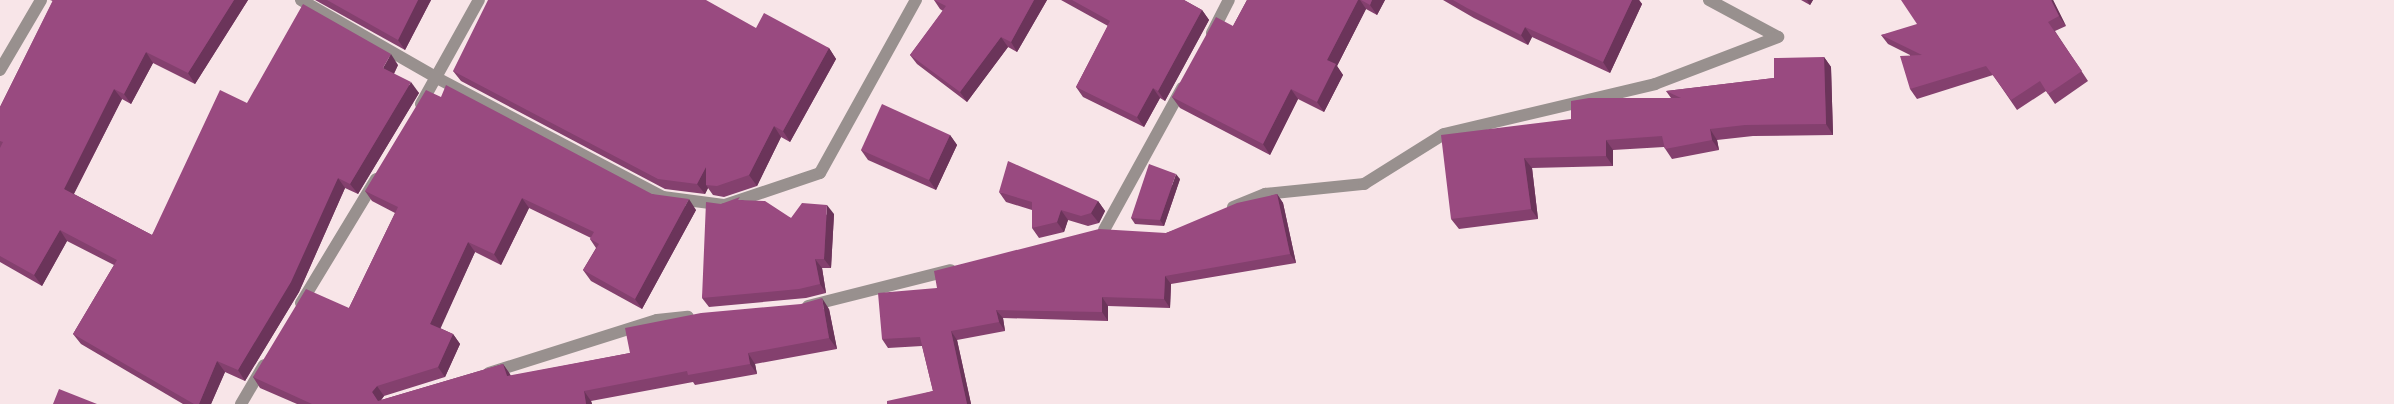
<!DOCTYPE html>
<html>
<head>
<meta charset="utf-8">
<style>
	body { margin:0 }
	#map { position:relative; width:2394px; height:404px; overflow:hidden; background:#f8e5e8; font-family:"Asap Condensed",sans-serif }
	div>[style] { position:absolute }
	.minor>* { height:12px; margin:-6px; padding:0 6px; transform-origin:6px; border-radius:6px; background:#98908e }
	.wall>* { inset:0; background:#84406e }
	.shaded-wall>* { inset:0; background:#6b345a }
	.building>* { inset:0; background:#994a80 }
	span { translate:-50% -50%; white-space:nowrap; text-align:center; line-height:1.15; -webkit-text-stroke:5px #fdf6f7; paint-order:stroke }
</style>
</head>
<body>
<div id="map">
	<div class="minor">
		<i style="left:301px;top:0;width:157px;rotate:29.8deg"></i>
		<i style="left:437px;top:78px;width:255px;rotate:27.8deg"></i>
		<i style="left:663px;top:197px;width:63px;rotate:7.4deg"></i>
		<i style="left:725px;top:205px;width:100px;rotate:-18.6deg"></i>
		<i style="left:820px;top:173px;width:198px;rotate:-61deg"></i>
		<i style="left:1709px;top:0;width:78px;rotate:28.2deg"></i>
		<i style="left:1212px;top:33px;width:37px;rotate:-63deg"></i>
		<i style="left:0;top:70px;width:81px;rotate:-59.6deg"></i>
		<i style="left:421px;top:104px;width:119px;rotate:-60.9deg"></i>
		<i style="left:1233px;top:207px;width:35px;rotate:-22deg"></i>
		<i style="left:1265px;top:194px;width:100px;rotate:-5.8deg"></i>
		<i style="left:1364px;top:184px;width:94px;rotate:-32deg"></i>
		<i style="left:1444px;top:134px;width:217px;rotate:-13.3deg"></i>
		<i style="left:1655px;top:84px;width:132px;rotate:-20.9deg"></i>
		<i style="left:1104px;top:230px;width:162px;rotate:-61.2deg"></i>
		<i style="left:301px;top:303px;width:145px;rotate:-58.8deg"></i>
		<i style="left:808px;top:306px;width:147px;rotate:-14.1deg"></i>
		<i style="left:489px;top:373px;width:176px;rotate:-17.5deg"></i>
		<i style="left:657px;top:320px;width:31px;rotate:-6deg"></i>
		<i style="left:241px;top:404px;width:45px;rotate:-59.5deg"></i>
	</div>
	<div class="wall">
		<i style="clip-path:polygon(50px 0,248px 0,195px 84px,153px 63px,131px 104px,122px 99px,74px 194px,152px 235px,247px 103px,398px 65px,394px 74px,419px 93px,358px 194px,345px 188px,299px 292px,245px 381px,225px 372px,211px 404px,183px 404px,81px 344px,73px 334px,114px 265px,67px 241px,42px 286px,0 262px,0 107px,53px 1px)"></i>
		<i style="clip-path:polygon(315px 0,431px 0,405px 50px)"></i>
		<i style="clip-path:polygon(934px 0,1047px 0,1017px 52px,1008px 47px,967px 102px,917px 64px,910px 55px,943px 11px,940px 9px)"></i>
		<i style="clip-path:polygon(1061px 0,1184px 0,1202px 10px,1209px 20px,1165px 101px,1160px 98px,1144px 127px,1083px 97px,1076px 87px,1108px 26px)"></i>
		<i style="clip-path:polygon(1247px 0,1385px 0,1377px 15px,1366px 9px,1337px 66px,1343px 75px,1324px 112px,1298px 99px,1270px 155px,1180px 108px,1172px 97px,1233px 26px)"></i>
		<i style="clip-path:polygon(1443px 0,1639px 0,1642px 4px,1610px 73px,1532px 37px,1528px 45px,1474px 18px)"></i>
		<i style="clip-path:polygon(1801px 0,1813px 0,1810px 5px)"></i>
		<i style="clip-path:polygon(2053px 0,2066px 26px,2055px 31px,2088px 81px,2055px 104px,2046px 91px,2017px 110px,1993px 75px,1917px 99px,1910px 89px,1910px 55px,1888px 44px,1881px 35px)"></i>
		<i style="clip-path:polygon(756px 28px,829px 48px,836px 59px,790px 142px,781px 137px,757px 186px,724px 197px,713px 195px,708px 188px,705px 194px,665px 189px,461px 81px,453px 71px)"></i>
		<i style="clip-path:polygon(1824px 57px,1831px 67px,1833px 135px,1753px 136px,1717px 140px,1719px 150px,1672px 159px,1664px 147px,1613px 150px,1613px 166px,1532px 168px,1538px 219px,1459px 229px,1451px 219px,1571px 119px,1671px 98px,1666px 91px,1774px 78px)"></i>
		<i style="clip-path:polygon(950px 135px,957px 145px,936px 190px,868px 160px,861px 150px)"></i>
		<i style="clip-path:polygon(1180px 179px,1164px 226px,1135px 224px,1131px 218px)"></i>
		<i style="clip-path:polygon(365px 191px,652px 194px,696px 210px,642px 309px,591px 281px,583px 270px,596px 248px,590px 239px,591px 238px,529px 208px,501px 265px,475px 252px,440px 328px,453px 334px,460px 344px,445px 377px,384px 396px,381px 400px,503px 364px,511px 376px,630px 353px,829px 309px,837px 349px,755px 364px,757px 374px,695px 385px,693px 382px,591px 401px,592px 404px,297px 404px,260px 388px,253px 377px,349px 308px,395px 213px,372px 201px)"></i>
		<i style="clip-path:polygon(999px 192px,1098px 201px,1105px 211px,1099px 223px,1088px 226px,1068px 220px,1064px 232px,1039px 238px,1032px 228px,1032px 210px,1006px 202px)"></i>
		<i style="clip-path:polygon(1277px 194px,1283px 203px,1296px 263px,1171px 284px,1170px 308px,1108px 306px,1108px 321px,1003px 318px,1005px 331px,957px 340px,971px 404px,887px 404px,933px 391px,922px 346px,888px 348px,882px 339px,937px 288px,1166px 233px)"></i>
		<i style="clip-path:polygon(742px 200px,791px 218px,834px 214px,831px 268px,822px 268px,826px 293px,806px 298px,709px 307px,702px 298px,721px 204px)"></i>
	</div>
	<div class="shaded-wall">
		<i style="clip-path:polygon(234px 0,248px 0,195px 84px,188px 73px)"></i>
		<i style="clip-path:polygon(418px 0,431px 0,405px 50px,398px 40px)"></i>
		<i style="clip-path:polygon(1034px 0,1047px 0,1017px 52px,1011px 42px)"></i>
		<i style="clip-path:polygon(1358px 0,1360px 0,1366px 9px,1337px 66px,1343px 75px,1324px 112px,1317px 102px,1327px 60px)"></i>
		<i style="clip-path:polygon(1372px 0,1385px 0,1377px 15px,1370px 5px)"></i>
		<i style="clip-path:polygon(1632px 0,1639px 0,1642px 4px,1610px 73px,1603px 62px)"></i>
		<i style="clip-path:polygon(1807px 0,1813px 0,1810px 5px)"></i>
		<i style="clip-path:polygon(2051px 0,2053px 0,2066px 26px,2059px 16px)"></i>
		<i style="clip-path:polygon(1202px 10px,1209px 20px,1165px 101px,1158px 91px)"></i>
		<i style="clip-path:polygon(1525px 27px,1532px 37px,1528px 45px,1521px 35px)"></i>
		<i style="clip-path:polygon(1001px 37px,1008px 47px,967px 102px,960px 92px)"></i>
		<i style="clip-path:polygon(829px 48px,836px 59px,790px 142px,783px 131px)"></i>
		<i style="clip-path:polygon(146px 52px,153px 63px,131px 104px,124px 94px)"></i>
		<i style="clip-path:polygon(391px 54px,398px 65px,391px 79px,383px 68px)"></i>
		<i style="clip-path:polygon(1824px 57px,1831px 67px,1833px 135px,1826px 124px)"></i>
		<i style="clip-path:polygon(411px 82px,419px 93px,358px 194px,350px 184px)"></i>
		<i style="clip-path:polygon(1153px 88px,1160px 98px,1144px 127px,1137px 117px)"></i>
		<i style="clip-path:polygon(114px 89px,122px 99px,71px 199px,64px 189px)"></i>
		<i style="clip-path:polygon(1291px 89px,1298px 99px,1270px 155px,1263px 144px)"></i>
		<i style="clip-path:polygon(774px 126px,781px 137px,757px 186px,749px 175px)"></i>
		<i style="clip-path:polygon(1710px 129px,1717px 140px,1719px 150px,1712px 140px)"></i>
		<i style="clip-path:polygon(950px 135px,957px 145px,936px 190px,929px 180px)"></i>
		<i style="clip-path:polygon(1606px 140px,1613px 150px,1613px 166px,1606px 156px)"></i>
		<i style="clip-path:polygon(1524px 158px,1532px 168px,1538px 219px,1531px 209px)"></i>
		<i style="clip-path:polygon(706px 167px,706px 185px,708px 188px,705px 194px,697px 184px)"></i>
		<i style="clip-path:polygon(1176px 174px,1180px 179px,1164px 226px,1160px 220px)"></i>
		<i style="clip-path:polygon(338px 178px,345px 188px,299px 292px,245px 381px,238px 370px)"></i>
		<i style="clip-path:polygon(1277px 194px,1283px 203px,1296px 263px,1290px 254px)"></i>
		<i style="clip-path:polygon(522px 198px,529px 208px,501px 265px,494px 254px)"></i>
		<i style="clip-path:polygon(689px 199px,696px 210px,642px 309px,635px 299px)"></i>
		<i style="clip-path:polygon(1098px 201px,1105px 211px,1099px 223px,1091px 213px)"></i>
		<i style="clip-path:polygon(827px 205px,834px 214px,831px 268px,824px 259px)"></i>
		<i style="clip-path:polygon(1061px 210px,1068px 220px,1064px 232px,1057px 222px)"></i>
		<i style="clip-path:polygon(60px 230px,67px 241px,42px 286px,34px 275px)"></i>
		<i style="clip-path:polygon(468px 242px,475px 252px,438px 334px,430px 324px)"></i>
		<i style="clip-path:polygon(815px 259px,822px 268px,826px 293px,820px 284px)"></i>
		<i style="clip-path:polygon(1165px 276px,1171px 284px,1170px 308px,1164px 299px)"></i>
		<i style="clip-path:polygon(1102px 297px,1108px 306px,1108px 321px,1102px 312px)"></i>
		<i style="clip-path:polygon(822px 298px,829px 309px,837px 349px,829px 338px)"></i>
		<i style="clip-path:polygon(996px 310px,1003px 318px,1005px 331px,999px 322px)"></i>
		<i style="clip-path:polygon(951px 331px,957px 340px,971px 404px,967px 404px)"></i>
		<i style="clip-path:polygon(453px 334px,460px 344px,445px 377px,438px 367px)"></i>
		<i style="clip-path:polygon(748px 353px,755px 364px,757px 374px,750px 364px)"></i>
		<i style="clip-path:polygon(217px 361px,225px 372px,211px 404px,199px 404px)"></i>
		<i style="clip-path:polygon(503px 364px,510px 374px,514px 387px,507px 376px)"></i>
		<i style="clip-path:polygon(377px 386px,384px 396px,379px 403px,379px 404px,372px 392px)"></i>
		<i style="clip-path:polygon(584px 391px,591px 401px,592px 404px,586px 404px)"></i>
	</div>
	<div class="building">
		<i style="clip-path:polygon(53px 0,234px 0,188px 73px,146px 52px,124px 94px,114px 89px,64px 189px,152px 235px,220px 90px,247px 103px,303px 4px,391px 54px,383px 68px,411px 82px,350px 184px,338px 178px,291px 282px,238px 370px,217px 361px,199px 404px,194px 404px,73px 334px,117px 260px,60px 230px,34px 275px,0 256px,0 148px,3px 142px,0 141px,0 107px)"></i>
		<i style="clip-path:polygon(327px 0,418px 0,398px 40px)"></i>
		<i style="clip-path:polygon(488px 0,706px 0,756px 28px,764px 13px,829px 48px,783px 131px,774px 126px,749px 175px,717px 186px,706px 185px,706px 167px,697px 184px,658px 179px,453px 71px)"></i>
		<i style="clip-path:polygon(934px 0,1034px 0,1011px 42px,1001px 37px,960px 92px,910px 55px,946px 6px)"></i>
		<i style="clip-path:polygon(1072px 0,1184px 0,1202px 10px,1158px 91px,1153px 88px,1137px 117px,1076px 87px,1110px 21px)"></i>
		<i style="clip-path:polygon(1247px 0,1358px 0,1327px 60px,1336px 64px,1317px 102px,1291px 89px,1263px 144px,1172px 97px,1216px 17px,1233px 26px)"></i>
		<i style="clip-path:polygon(1361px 0,1372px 0,1370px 5px)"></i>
		<i style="clip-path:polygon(1453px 0,1632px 0,1603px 62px,1525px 27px,1521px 35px,1467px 8px)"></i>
		<i style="clip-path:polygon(1901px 0,2051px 0,2059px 16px,2048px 22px,2082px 71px,2048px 94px,2040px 81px,2011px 100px,1986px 66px,1910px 89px,1900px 56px,1922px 55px,1881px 35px,1917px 24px)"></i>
		<i style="clip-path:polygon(1824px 57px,1826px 124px,1745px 125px,1710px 129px,1712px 140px,1665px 149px,1662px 136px,1606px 140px,1606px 156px,1524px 158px,1531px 209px,1451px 219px,1441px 135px,1571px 119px,1571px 101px,1589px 98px,1681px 98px,1666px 91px,1774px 78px,1774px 58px)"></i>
		<i style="clip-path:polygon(446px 85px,652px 194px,689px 199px,635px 299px,583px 270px,599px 244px,590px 239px,594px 232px,522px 198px,494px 254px,468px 242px,430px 324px,453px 334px,438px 367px,377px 386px,372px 392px,378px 401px,503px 364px,507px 376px,630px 353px,625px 328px,701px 313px,801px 304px,822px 298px,829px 338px,748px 353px,750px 364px,688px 375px,687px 371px,584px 391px,586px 404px,312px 404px,253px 377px,306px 289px,349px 308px,398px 207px,365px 191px,426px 90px,441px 97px)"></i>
		<i style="clip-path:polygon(882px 104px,950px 135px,929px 180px,861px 150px)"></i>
		<i style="clip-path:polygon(1008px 161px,1098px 201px,1091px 213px,1081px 216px,1061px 210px,1057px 222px,1032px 228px,1032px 202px,999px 192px)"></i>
		<i style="clip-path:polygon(1149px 164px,1176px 174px,1160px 220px,1131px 218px)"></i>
		<i style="clip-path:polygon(1277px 194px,1290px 254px,1165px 276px,1164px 299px,1102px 297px,1102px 312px,996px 310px,999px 322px,951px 331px,967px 404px,887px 404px,887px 401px,933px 391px,920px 337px,882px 339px,878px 293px,937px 288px,934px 271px,1099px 229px,1166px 233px,1237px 203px)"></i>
		<i style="clip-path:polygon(740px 197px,738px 200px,765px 201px,791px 218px,802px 203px,827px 205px,824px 259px,815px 259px,820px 284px,799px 289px,702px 298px,706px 202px,721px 204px)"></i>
		<i style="clip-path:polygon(59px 389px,97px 404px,53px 404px)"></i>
	</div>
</div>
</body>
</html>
